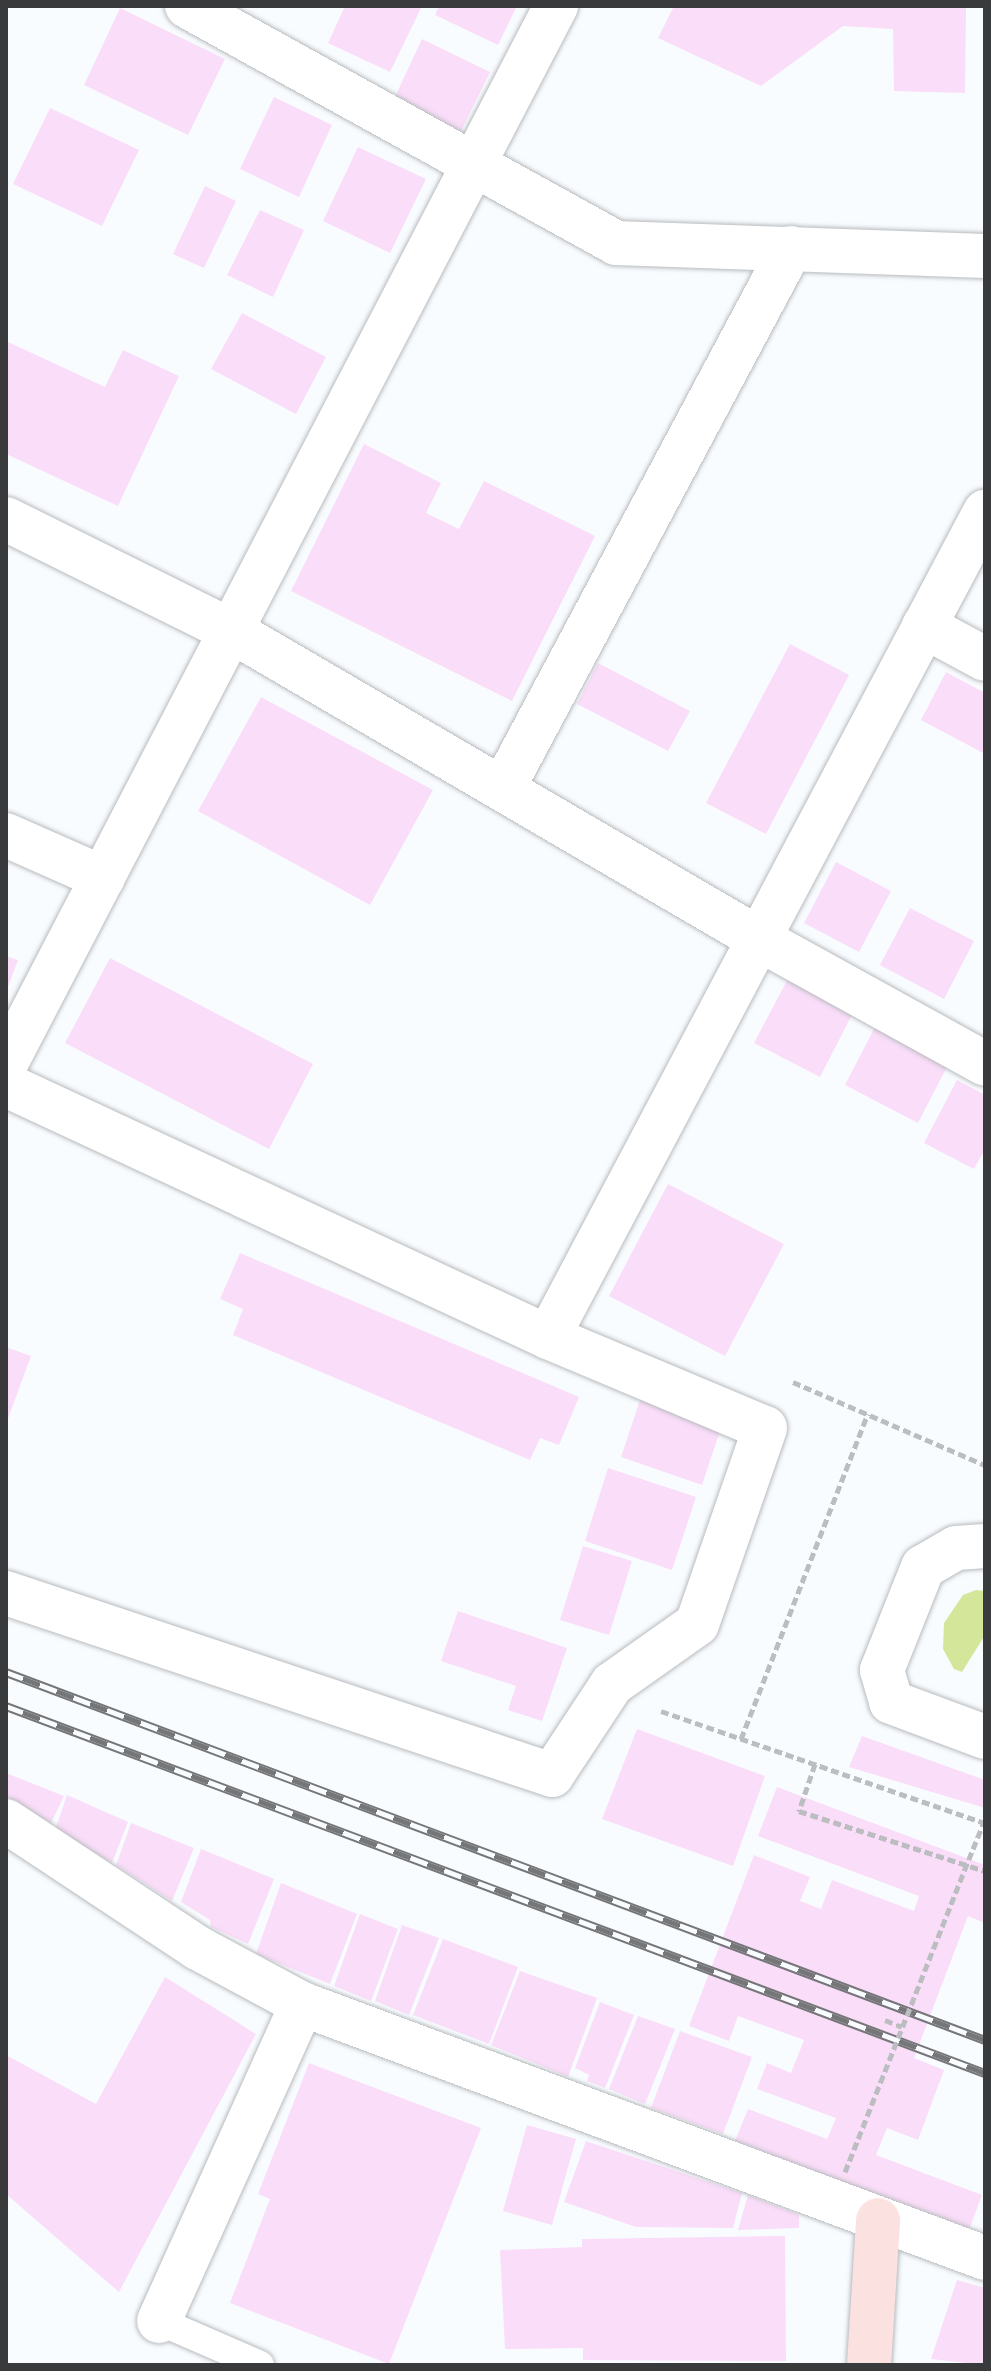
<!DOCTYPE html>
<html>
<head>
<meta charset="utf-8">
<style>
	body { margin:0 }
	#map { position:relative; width:991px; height:2371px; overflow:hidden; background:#f9fcff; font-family:Inter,sans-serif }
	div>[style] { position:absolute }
	.green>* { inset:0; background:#d4e69a }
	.building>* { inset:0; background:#faddf9 }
	.path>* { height:5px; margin-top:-2.5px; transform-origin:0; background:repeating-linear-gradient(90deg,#bbbdc0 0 8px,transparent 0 12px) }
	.roads { filter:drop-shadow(0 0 2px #b8bbbe) drop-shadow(0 0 2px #b8bbbe) }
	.lane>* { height:28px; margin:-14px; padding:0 14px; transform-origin:14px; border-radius:14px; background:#fff }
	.street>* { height:44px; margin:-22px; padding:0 22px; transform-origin:22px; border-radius:22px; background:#fff }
	.secondary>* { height:44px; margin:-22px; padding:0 22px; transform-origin:22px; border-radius:22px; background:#fce1e1 }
	.rail>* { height:9px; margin-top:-4.5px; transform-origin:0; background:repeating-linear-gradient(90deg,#f9fcff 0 18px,#757678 0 36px); box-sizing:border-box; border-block:2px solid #757678 }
	.path-bridge>* { height:5px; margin-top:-2.5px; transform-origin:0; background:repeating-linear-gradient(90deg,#bbbdc0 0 8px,transparent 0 12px) }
	span { translate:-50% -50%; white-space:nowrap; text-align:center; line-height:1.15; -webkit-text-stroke:6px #f9fcff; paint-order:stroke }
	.frame { position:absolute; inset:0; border:8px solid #393a3b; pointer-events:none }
</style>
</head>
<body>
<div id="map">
	<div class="green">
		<i style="clip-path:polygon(976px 1590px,985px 1591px,985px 1635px,962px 1672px,954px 1669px,943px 1649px,944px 1623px,963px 1595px)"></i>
	</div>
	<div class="building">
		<i style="clip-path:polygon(345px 6px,422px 6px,390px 72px,328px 43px)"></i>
		<i style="clip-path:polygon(439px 6px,517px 6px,498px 45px,435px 15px)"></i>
		<i style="clip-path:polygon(674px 6px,966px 6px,965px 93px,894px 91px,893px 29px,843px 26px,761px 86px,658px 38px)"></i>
		<i style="clip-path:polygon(120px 8px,225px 59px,188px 135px,84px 85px)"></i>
		<i style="clip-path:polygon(422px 39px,490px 72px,459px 135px,392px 103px)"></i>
		<i style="clip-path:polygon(274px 97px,332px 125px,299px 197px,240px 169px)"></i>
		<i style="clip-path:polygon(50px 108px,139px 150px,102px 226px,13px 184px)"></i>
		<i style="clip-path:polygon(358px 147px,426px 179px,390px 253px,323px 221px)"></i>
		<i style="clip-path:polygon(205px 186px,236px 201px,204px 268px,173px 254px)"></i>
		<i style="clip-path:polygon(260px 210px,304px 230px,273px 297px,227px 275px)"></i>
		<i style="clip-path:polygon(242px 313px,326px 357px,296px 414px,211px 369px)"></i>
		<i style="clip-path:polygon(6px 341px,105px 387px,123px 350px,179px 376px,118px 506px,6px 454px)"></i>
		<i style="clip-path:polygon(364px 444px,441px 483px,426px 513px,459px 529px,484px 481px,595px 536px,512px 701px,291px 591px)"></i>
		<i style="clip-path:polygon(790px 644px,849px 675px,766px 834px,706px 803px)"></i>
		<i style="clip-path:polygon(598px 663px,690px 711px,668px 751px,577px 704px)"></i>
		<i style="clip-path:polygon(946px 672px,985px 693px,985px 754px,921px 720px)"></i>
		<i style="clip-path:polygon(261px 697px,433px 790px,370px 905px,198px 811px)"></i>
		<i style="clip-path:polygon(836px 862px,891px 891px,859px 952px,804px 923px)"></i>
		<i style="clip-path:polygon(910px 908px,974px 941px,944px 999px,880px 965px)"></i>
		<i style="clip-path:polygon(6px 956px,18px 960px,6px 992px)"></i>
		<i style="clip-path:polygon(110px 958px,313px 1064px,269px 1149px,65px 1043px)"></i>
		<i style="clip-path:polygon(791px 973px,856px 1007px,820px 1077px,754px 1043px)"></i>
		<i style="clip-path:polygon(876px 1025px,949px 1063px,918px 1123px,845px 1085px)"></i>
		<i style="clip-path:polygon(957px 1080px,985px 1095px,985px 1149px,974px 1169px,924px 1143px)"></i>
		<i style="clip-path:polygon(668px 1184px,784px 1244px,725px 1356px,609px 1296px)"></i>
		<i style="clip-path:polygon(240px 1253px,579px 1397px,559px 1445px,540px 1438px,530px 1460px,233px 1335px,243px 1309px,220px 1299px)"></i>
		<i style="clip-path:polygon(6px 1347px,31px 1356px,6px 1424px)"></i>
		<i style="clip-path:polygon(641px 1397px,722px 1425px,702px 1485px,621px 1457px)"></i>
		<i style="clip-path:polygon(608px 1468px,696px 1497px,672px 1570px,585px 1541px)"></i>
		<i style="clip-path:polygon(583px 1546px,632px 1561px,609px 1635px,560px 1620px)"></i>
		<i style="clip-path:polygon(458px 1611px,567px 1648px,542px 1721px,508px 1710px,516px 1686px,441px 1661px)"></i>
		<i style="clip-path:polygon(637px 1729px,765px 1776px,733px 1866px,602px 1819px)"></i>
		<i style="clip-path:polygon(862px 1736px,985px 1780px,985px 1808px,849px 1767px)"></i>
		<i style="clip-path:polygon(6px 1773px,64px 1796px,51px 1823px,6px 1796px)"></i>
		<i style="clip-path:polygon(777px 1787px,985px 1865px,985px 1923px,968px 1916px,914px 2058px,944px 2070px,918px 2140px,887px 2128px,876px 2155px,982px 2195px,969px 2230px,735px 2141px,748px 2109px,827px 2139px,836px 2118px,757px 2089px,767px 2063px,791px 2073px,804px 2040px,738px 2016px,729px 2041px,689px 2026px,754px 1855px,810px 1877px,800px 1901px,821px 1909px,832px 1880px,914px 1911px,919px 1896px,758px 1836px)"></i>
		<i style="clip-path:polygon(67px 1795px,128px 1822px,112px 1863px,55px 1830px)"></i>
		<i style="clip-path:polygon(131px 1823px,194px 1848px,172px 1901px,116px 1865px)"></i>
		<i style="clip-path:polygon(201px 1849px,274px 1879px,248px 1944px,211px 1927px,210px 1920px,181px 1902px)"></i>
		<i style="clip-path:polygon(281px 1883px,357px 1914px,330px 1984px,256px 1954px)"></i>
		<i style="clip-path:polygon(360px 1914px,398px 1929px,371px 2001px,334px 1986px)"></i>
		<i style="clip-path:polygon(402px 1925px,439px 1938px,409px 2015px,375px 2001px)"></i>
		<i style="clip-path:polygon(443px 1939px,518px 1967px,489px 2044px,413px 2015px)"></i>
		<i style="clip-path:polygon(520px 1971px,597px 1998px,568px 2077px,491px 2045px)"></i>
		<i style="clip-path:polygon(165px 1977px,256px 2034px,119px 2292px,6px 2194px,6px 2055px,96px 2104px)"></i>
		<i style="clip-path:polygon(600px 2002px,634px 2015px,605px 2088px,587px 2081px,589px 2075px,575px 2068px)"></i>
		<i style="clip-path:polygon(638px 2016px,675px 2029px,645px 2104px,609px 2089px)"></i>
		<i style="clip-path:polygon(680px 2031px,752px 2057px,723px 2134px,651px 2108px)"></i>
		<i style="clip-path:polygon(309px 2063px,481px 2128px,389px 2364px,230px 2303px,270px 2199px,258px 2194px)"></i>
		<i style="clip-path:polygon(527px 2125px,576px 2139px,552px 2225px,503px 2211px)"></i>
		<i style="clip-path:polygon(586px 2141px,742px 2193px,733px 2228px,636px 2227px,564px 2202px)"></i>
		<i style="clip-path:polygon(748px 2195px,799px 2215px,799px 2228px,738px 2230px)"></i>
		<i style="clip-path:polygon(785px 2236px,786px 2361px,583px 2360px,583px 2348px,505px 2349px,500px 2250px,582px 2247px,582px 2239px)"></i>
		<i style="clip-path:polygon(957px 2280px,985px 2288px,985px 2365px,931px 2359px)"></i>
	</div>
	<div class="path">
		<i style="left:793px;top:1382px;width:209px;rotate:23.4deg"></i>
		<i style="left:661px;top:1711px;width:343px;rotate:19.1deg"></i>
		<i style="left:741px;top:1739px;width:349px;rotate:-68.7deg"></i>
		<i style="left:815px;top:1764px;width:50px;rotate:108.8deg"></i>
		<i style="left:799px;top:1811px;width:195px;rotate:17.9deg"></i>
		<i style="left:973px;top:1849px;width:29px;rotate:-68deg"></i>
		<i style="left:885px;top:2020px;width:18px;rotate:22deg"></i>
	</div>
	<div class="roads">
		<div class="lane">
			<i style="left:159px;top:2321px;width:110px;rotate:23.5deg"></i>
		</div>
		<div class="street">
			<i style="left:187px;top:6px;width:490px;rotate:28.9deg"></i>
			<i style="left:616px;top:243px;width:369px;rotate:2deg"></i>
			<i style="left:6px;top:519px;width:250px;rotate:26.4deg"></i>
			<i style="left:230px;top:630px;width:613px;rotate:30.29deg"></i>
			<i style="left:759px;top:939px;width:258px;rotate:28.9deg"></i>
			<i style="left:924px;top:626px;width:69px;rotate:28.4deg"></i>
			<i style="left:503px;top:788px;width:612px;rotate:-61.93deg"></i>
			<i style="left:6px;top:835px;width:106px;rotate:23.9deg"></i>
			<i style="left:6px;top:1063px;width:1192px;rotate:-62.51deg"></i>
			<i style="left:6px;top:1085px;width:598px;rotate:24.94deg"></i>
			<i style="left:548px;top:1337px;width:235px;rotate:22.8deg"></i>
			<i style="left:765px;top:1428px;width:207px;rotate:109.1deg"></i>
			<i style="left:697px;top:1624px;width:104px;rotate:144.8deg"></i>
			<i style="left:612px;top:1684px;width:109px;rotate:123.4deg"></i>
			<i style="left:552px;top:1775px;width:576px;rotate:-161.57deg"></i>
			<i style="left:548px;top:1337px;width:934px;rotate:-62.09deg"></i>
			<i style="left:985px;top:1546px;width:29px;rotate:176deg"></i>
			<i style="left:956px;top:1548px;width:38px;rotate:150deg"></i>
			<i style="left:923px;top:1567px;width:111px;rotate:111.7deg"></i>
			<i style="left:882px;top:1670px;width:33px;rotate:74deg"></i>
			<i style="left:891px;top:1702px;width:100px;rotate:20.4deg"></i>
			<i style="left:6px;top:1821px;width:230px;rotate:33.5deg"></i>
			<i style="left:198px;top:1948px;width:118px;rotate:28.3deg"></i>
			<i style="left:302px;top:2004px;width:729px;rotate:20.4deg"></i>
			<i style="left:159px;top:2321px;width:348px;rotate:-65.7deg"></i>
		</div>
		<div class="secondary">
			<i style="left:869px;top:2365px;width:145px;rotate:-86.4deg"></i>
		</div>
	</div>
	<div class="rail">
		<i style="left:6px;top:1672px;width:1046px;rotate:20.6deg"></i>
		<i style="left:6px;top:1706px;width:1046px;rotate:20.55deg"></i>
	</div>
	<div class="path-bridge">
		<i style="left:845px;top:2172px;width:347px;rotate:-68.4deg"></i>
	</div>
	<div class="frame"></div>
</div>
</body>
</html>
